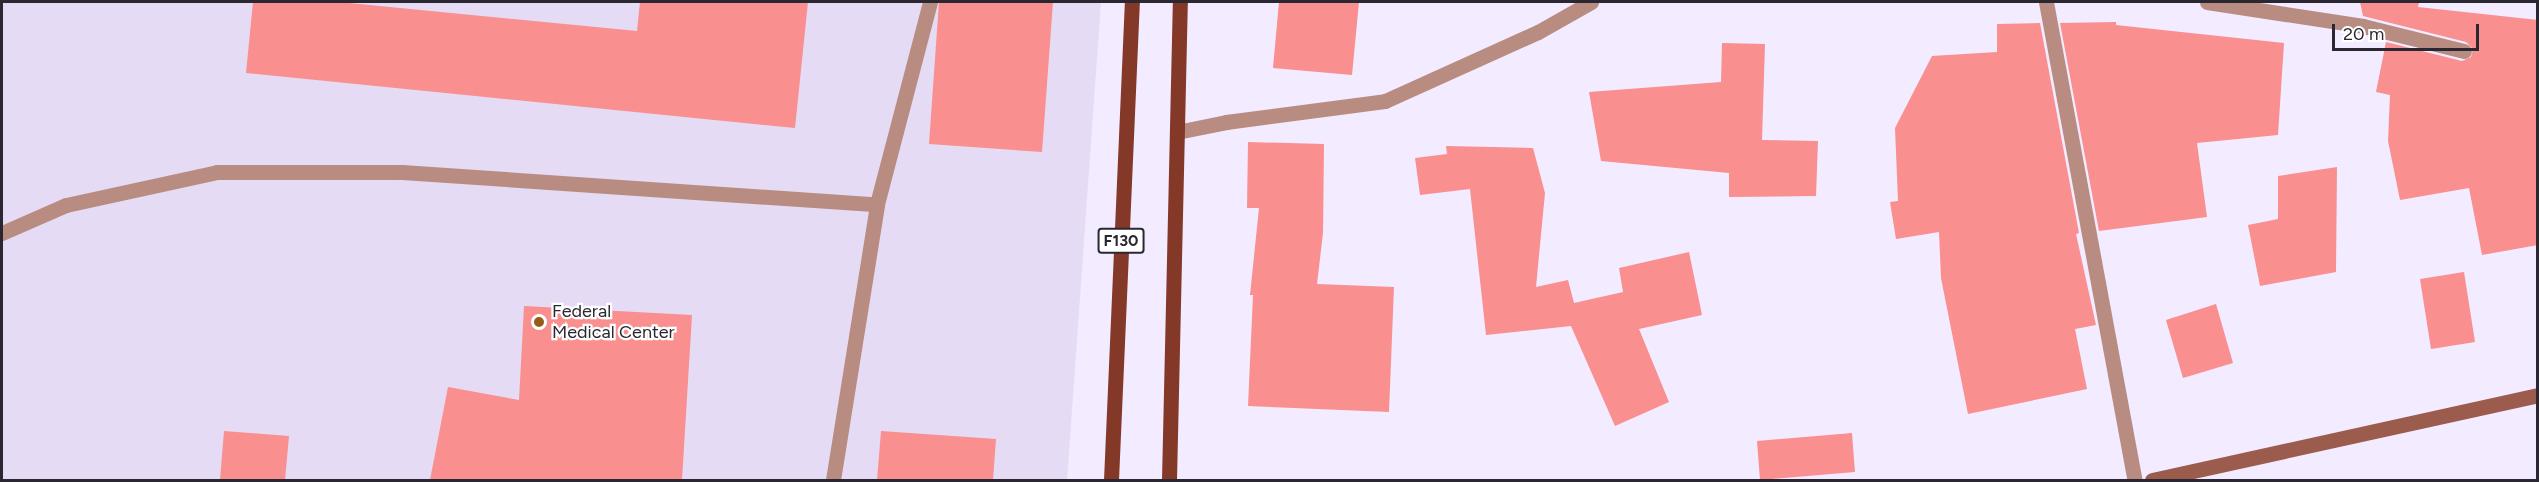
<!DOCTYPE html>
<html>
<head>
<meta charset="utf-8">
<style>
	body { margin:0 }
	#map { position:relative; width:2539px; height:482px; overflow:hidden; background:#f3ebff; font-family:Figtree,sans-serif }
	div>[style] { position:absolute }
	.built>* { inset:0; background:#e5dbf4 }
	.building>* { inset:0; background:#f98f8f }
	.lane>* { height:15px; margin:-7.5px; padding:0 7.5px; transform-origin:7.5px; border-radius:7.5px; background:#b98c81 }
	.street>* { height:15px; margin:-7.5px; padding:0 7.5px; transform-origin:7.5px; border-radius:7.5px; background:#b98c81 }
	.secondary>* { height:15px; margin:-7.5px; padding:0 7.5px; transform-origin:7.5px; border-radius:7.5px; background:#9b5c4d }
	.primary>* { height:15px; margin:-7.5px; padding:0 7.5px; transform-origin:7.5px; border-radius:7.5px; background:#843827 }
	.dots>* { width:16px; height:16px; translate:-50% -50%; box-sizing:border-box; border:3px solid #fff; border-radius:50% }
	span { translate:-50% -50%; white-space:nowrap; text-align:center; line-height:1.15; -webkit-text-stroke:4.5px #fff; paint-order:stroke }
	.shield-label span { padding:2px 4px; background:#fff; border:2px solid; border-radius:4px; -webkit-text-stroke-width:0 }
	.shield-label { font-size:16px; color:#2b2730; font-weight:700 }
	.poi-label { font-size:18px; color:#2b2730 }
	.left { translate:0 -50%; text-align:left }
	.frame { position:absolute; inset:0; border:3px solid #2b2730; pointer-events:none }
	.scale { position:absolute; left:2332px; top:24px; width:147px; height:27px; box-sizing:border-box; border:3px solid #2b2730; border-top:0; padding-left:8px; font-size:18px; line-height:21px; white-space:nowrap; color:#2b2730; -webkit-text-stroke:4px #fff; paint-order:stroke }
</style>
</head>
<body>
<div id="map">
	<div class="built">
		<i style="clip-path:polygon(2px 2px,1101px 2px,1067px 480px,2px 480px)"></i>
	</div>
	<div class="building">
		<i style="clip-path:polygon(253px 2px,339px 2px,637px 31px,640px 2px,808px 2px,795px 128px,246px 73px)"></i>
		<i style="clip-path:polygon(939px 2px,1053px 2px,1042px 152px,929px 144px)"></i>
		<i style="clip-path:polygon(1279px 2px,1359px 2px,1352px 75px,1273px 68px)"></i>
		<i style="clip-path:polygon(2360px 2px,2419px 2px,2418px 7px,2538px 20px,2538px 245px,2482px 255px,2469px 188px,2400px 200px,2388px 141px,2390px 95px,2376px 92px,2386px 42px,2462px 61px,2471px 57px,2473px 49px,2466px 42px,2363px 16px)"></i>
		<i style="clip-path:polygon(2116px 22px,2116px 25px,2284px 43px,2278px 135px,2197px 143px,2207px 217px,2099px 231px,2060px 23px)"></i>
		<i style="clip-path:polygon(2040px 23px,2079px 233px,2076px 234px,2096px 325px,2075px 329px,2087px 389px,1968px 414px,1941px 278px,1939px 232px,1896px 239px,1890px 202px,1898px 201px,1895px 128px,1932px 56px,1997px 52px,1997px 24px)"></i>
		<i style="clip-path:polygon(1722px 43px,1765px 44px,1762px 140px,1818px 141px,1816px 196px,1729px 197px,1729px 173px,1601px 161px,1589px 92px,1721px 82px)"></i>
		<i style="clip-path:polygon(1248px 142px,1324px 144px,1323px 233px,1317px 284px,1394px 287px,1389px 412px,1248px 406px,1253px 295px,1250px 295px,1259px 208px,1247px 208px)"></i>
		<i style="clip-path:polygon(1446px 146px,1533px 148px,1545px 193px,1536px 287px,1568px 280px,1574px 303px,1623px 292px,1619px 268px,1689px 252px,1702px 315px,1639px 329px,1669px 402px,1615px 426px,1571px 326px,1486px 335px,1470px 189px,1420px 195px,1415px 158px,1447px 154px)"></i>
		<i style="clip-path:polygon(2337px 167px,2336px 272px,2260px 286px,2248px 225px,2278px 219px,2278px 176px)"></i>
		<i style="clip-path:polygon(2464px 272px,2475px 342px,2431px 349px,2420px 279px)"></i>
		<i style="clip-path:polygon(2216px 304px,2233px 363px,2183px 378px,2166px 320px)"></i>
		<i style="clip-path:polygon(524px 306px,692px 315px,682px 480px,430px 480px,448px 387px,519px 400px)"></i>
		<i style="clip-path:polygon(224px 431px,289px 436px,285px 480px,220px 480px)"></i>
		<i style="clip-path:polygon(881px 431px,996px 439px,993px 480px,877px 480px)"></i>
		<i style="clip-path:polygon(1852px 433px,1855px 472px,1760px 480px,1757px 441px)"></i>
	</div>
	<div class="lane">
		<i style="left:2px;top:233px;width:70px;rotate:-23.6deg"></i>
		<i style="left:66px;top:205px;width:155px;rotate:-12.3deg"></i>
		<i style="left:217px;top:172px;width:185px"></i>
		<i style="left:402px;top:172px;width:476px;rotate:3.9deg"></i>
		<i style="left:877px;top:204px;width:209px;rotate:-75.3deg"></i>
		<i style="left:833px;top:480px;width:279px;rotate:-80.9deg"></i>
	</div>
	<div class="street">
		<i style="left:2046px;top:2px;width:486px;rotate:79.5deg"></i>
		<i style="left:2207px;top:2px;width:158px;rotate:8.7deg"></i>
		<i style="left:2363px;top:26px;width:104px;rotate:13.9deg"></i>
		<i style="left:1177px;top:132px;width:50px;rotate:-11.5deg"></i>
		<i style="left:1226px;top:122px;width:160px;rotate:-7.5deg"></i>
		<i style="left:1385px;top:101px;width:168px;rotate:-24.3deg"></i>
		<i style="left:1538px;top:32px;width:61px;rotate:-29.5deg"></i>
	</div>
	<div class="secondary">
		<i style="left:2152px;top:480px;width:395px;rotate:-12.4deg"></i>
	</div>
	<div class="primary">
		<i style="left:1111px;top:480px;width:478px;rotate:-87.5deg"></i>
		<i style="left:1169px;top:480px;width:478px;rotate:-88.7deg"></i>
	</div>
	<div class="dots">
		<i style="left:539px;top:322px;background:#945d16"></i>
	</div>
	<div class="shield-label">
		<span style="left:1121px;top:241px">F130</span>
	</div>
	<div class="poi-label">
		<span class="left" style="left:552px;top:322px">Federal<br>Medical Center</span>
	</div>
	<div class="frame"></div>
	<div class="scale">20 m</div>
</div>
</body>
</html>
